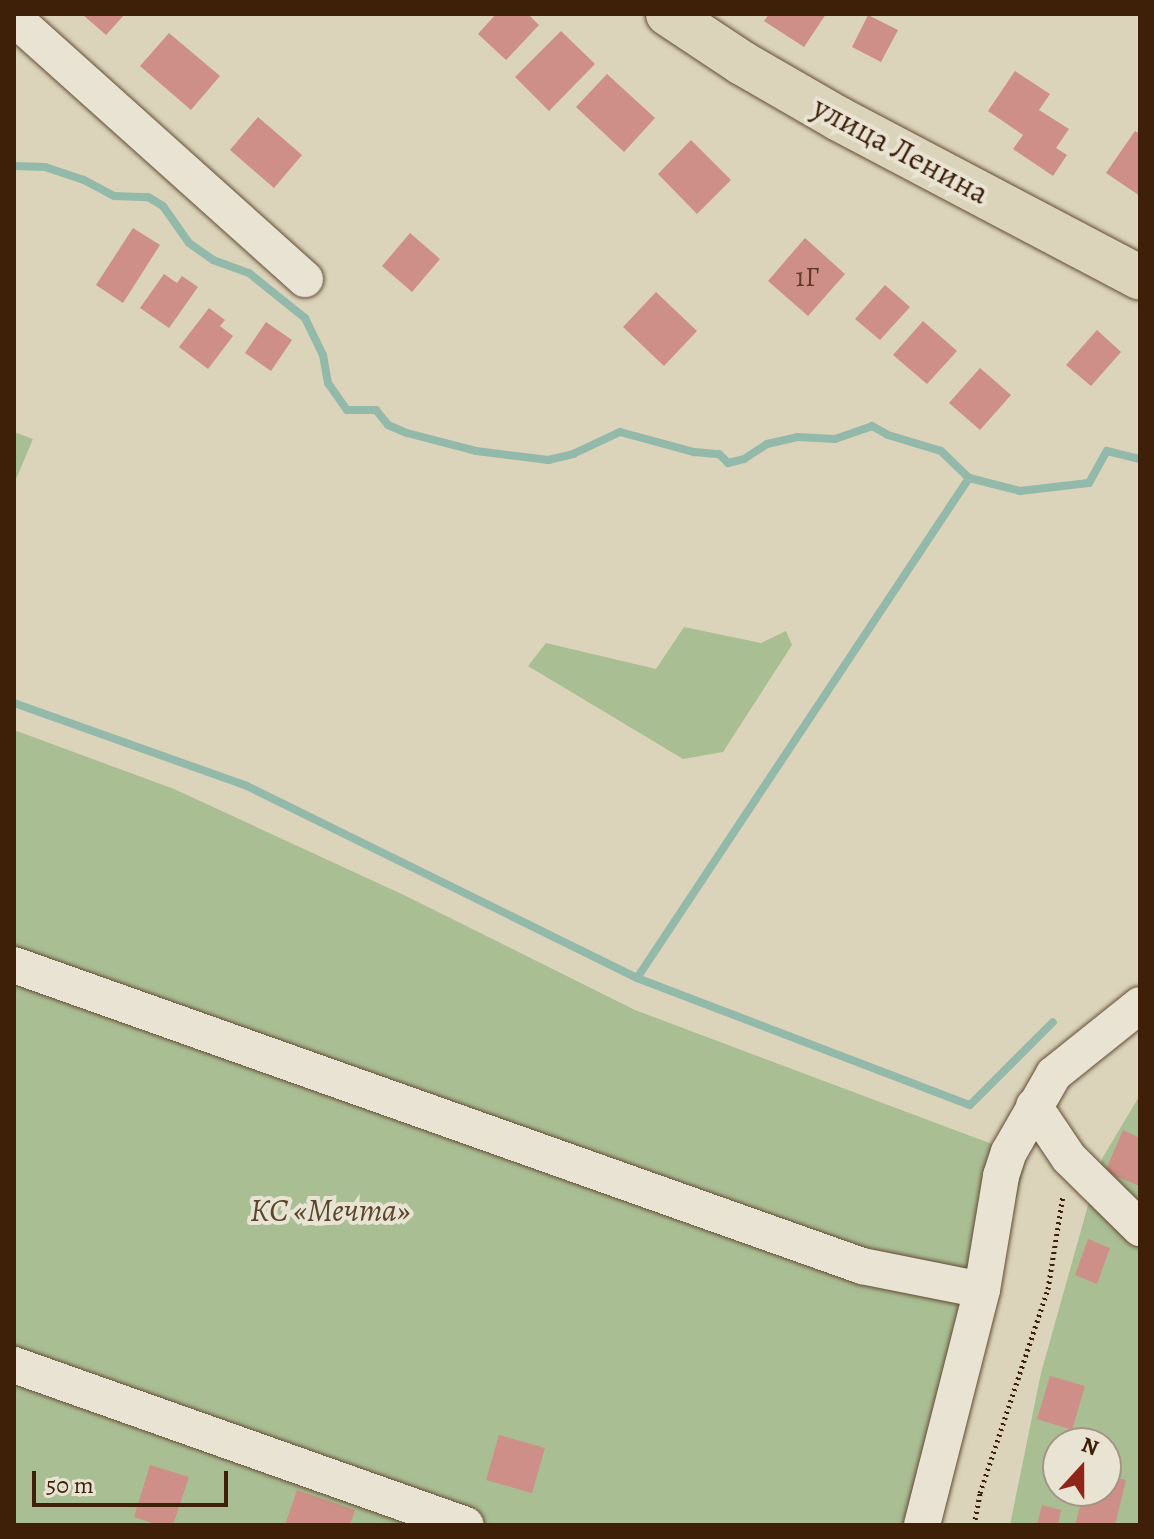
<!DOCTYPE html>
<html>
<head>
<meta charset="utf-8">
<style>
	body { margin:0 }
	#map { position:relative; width:1154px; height:1539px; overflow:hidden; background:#dbd4bb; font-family:Alegreya,serif }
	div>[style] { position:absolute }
	.green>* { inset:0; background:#aabe94 }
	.stream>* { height:8px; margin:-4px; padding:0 4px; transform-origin:4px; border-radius:4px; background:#93b9aa }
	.building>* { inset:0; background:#cd8f87 }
	.path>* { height:5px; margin-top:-2.5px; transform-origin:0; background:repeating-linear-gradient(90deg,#3e1f08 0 2px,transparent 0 6px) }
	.roads { filter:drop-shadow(0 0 2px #654c35) drop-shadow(0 0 2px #654c35) }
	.minor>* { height:36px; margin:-18px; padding:0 18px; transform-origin:18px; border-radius:18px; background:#e8e3d3 }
	.major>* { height:44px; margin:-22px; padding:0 22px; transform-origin:22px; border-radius:22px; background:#dbd4bb }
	span { translate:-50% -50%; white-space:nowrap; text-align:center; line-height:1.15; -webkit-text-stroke:8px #e8e3d3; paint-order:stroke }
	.number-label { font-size:28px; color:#623b28 }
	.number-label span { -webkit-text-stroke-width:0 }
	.street-label { font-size:32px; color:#3e1f08 }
	.park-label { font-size:32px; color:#59472b; font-style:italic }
	.frame { position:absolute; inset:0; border:16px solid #3e1f08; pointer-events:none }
	.north { position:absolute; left:1042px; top:1427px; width:80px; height:80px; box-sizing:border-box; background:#e8e3d3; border:2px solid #a49582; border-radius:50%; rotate:21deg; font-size:22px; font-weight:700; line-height:32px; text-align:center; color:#3e1f08 }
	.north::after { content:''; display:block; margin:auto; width:28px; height:36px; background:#8f2418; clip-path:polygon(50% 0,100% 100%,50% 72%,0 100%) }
	.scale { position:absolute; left:32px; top:1471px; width:196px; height:36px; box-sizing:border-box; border:4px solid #3e1f08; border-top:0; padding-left:10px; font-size:24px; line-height:28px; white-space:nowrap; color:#3e1f08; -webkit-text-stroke:6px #e8e3d3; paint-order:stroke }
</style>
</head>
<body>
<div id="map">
	<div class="green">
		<i style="clip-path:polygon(14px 432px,33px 439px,14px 484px)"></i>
		<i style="clip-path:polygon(684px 627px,761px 643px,786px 631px,792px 645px,723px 752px,683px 759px,528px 666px,546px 643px,656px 669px)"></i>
		<i style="clip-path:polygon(14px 730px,174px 789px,406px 896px,635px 1010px,1027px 1157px,932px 1525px,14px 1525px)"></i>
		<i style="clip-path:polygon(evenodd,1140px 1095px,1140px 1525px,1010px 1525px,1041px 1373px,1094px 1184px,1103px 1157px,1140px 1095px,1058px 1443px,1106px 1443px,1106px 1491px,1058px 1491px,1058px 1443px)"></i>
	</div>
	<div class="stream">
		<i style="left:14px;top:166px;width:31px;rotate:2deg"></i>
		<i style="left:45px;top:167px;width:41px;rotate:18.4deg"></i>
		<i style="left:84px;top:180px;width:34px;rotate:28deg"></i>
		<i style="left:114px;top:196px;width:34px;rotate:2deg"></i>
		<i style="left:148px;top:197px;width:17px;rotate:31deg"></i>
		<i style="left:163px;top:206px;width:45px;rotate:54.9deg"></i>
		<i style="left:189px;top:243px;width:29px;rotate:35deg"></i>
		<i style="left:213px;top:260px;width:38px;rotate:20deg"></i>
		<i style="left:249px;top:273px;width:72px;rotate:38.8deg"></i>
		<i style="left:305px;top:318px;width:41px;rotate:64.1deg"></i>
		<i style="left:323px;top:355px;width:28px;rotate:80deg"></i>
		<i style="left:328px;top:383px;width:33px;rotate:55deg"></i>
		<i style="left:347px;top:410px;width:29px"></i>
		<i style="left:376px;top:410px;width:19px;rotate:51deg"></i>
		<i style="left:388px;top:425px;width:21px;rotate:23deg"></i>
		<i style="left:407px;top:433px;width:71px;rotate:14.6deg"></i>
		<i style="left:476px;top:451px;width:73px;rotate:7.1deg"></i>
		<i style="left:548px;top:460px;width:26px;rotate:-13deg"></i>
		<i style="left:573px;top:454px;width:52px;rotate:-25.1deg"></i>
		<i style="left:620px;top:432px;width:77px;rotate:15.1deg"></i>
		<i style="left:694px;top:452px;width:25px;rotate:5deg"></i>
		<i style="left:719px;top:454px;width:13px;rotate:45deg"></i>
		<i style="left:728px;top:463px;width:16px;rotate:-14deg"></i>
		<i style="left:744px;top:459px;width:27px;rotate:-33deg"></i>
		<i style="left:767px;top:444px;width:31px;rotate:-13deg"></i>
		<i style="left:797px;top:437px;width:38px;rotate:3deg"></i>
		<i style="left:835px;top:439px;width:39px;rotate:-19deg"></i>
		<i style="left:872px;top:426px;width:18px;rotate:29deg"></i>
		<i style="left:888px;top:435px;width:55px;rotate:16.8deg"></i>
		<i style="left:941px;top:451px;width:39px;rotate:44deg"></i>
		<i style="left:969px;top:478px;width:53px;rotate:14.3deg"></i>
		<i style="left:1020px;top:491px;width:69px;rotate:-6.6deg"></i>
		<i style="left:1089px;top:483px;width:37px;rotate:-61deg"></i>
		<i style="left:1107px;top:451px;width:34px;rotate:14deg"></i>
		<i style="left:969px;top:478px;width:600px;rotate:123.58deg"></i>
		<i style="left:637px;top:978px;width:356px;rotate:20.9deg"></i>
		<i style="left:970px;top:1105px;width:117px;rotate:-45deg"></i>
		<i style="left:14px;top:703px;width:247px;rotate:19.6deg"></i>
		<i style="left:247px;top:786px;width:435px;rotate:26.2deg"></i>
	</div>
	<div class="building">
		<i style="clip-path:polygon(82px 14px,125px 14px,106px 35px)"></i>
		<i style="clip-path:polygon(496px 14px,528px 14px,539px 25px,506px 60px,478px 34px)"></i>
		<i style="clip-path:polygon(769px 14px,826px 14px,804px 47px,764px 21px)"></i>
		<i style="clip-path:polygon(868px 15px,898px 30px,881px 62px,852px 47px)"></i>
		<i style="clip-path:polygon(561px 31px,595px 64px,549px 111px,515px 77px)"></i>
		<i style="clip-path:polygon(169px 33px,220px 76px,191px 110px,140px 66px)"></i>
		<i style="clip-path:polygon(1015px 71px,1050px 94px,1039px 110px,1069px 129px,1056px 148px,1067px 155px,1053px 176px,1013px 149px,1023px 135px,988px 111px)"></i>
		<i style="clip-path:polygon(607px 74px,655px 118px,624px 152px,576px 107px)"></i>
		<i style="clip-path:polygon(258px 117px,302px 155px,274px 188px,230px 150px)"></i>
		<i style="clip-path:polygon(1135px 131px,1140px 134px,1140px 196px,1106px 173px)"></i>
		<i style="clip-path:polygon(691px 140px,731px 180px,697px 214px,658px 174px)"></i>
		<i style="clip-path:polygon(133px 228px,160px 245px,123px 303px,96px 285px)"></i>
		<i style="clip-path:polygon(410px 233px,440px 259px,412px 292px,382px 266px)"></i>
		<i style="clip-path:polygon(805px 238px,845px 274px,808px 316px,768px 281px)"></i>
		<i style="clip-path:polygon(164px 274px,177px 283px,182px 276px,198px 287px,169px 328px,140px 308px)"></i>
		<i style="clip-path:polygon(885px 285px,910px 307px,880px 340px,855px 319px)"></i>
		<i style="clip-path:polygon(656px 292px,697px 331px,664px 366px,623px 327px)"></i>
		<i style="clip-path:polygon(209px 308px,225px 320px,220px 326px,233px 336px,208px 369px,179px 347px)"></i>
		<i style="clip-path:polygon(923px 321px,957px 351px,927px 384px,893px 355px)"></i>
		<i style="clip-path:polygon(266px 322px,292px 340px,271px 371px,245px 353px)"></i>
		<i style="clip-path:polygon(1097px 330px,1121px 352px,1091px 386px,1066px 365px)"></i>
		<i style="clip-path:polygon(980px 368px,1011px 395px,980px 430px,949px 403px)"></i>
		<i style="clip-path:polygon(1123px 1130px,1140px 1138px,1140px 1186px,1105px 1172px)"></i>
		<i style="clip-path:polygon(1088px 1239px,1110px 1248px,1097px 1284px,1075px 1275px)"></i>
		<i style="clip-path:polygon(1050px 1376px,1085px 1386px,1072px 1430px,1037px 1419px)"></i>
		<i style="clip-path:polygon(499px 1435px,545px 1448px,532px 1493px,486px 1480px)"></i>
		<i style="clip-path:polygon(150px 1465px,189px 1477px,173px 1525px,158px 1525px,134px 1517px)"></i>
		<i style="clip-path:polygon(1106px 1475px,1126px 1480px,1115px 1525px,1075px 1525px,1084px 1491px,1106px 1491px)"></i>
		<i style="clip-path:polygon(297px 1490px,355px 1510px,350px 1525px,285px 1525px)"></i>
		<i style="clip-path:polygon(1042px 1505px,1061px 1510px,1058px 1525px,1037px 1525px)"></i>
	</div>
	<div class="path">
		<i style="left:974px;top:1525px;width:33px;rotate:-79deg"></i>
		<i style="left:980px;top:1493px;width:215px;rotate:-71.6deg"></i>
		<i style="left:1048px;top:1289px;width:95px;rotate:-80.9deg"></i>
	</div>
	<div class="roads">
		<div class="minor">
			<i style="left:14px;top:18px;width:391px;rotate:41.9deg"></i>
			<i style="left:14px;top:965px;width:900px;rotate:19.54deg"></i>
			<i style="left:862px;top:1266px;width:122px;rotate:11.3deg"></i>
			<i style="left:1034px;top:1106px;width:63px;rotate:56.1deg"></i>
			<i style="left:1069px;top:1158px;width:100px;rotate:44.6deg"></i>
			<i style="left:14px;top:1365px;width:479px;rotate:19.5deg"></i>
			<i style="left:922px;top:1525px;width:243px;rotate:-75.7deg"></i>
			<i style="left:982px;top:1290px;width:116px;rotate:-80.5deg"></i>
			<i style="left:1001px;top:1176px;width:25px;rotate:-72deg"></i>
			<i style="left:1009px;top:1152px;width:90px;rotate:-60deg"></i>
			<i style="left:1054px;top:1074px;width:110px;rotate:-38.7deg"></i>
		</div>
		<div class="major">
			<i style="left:668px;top:14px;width:89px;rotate:33.5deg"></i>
			<i style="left:742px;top:63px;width:112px;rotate:30deg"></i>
			<i style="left:839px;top:119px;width:340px;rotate:27.8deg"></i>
		</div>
	</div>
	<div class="number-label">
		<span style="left:807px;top:277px">1Г</span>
	</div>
	<div class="street-label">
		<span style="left:901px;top:150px;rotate:28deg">улица Ленина</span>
	</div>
	<div class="park-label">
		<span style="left:330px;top:1210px">КС «Мечта»</span>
	</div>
	<div class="frame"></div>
	<div class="north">N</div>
	<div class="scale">50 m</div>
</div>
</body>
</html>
